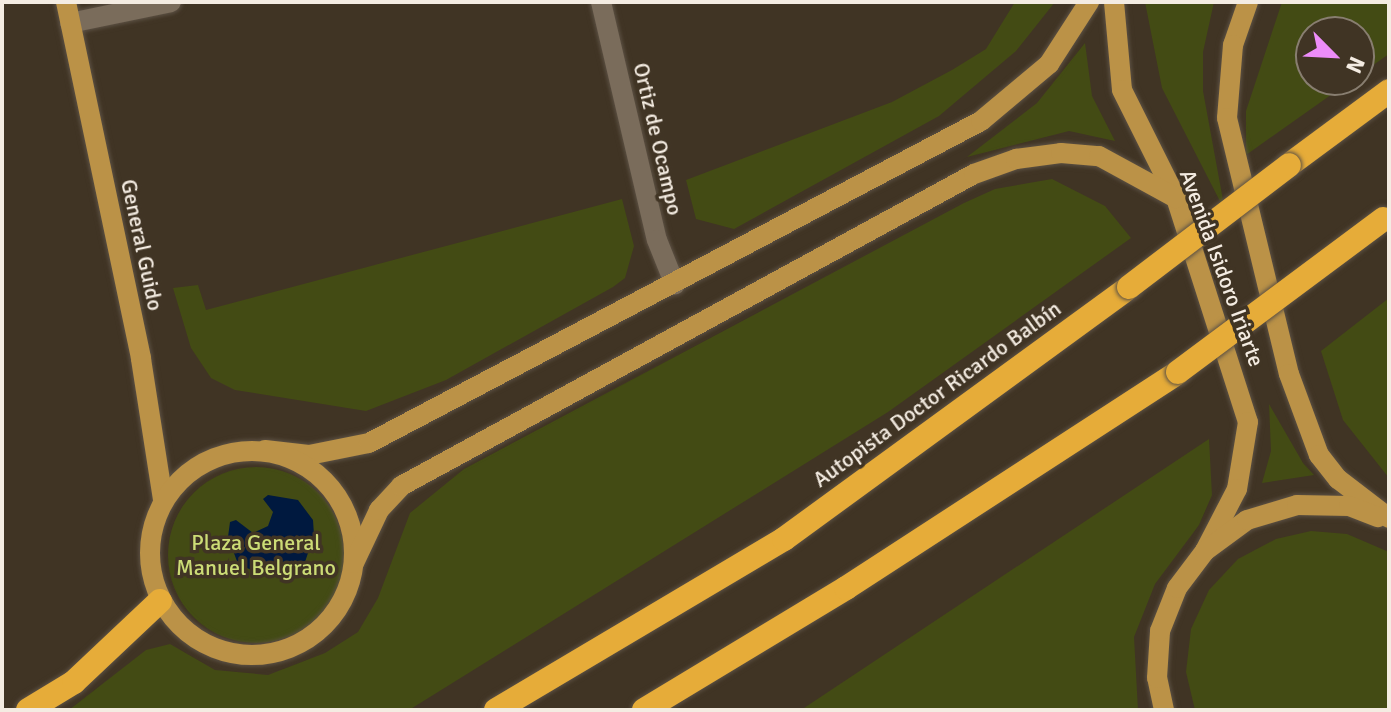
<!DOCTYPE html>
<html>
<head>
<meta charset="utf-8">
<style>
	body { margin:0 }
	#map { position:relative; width:1391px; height:712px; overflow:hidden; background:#403424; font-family:Signika,sans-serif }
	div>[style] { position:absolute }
	.green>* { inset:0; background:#434b14 }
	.round { border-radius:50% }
	.water>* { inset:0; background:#00193f }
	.roads { filter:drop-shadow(0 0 2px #5c5144) drop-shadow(0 0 2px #5c5144) }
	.minor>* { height:20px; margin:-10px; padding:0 10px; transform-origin:10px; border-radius:10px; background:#7a6c5b }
	.primary>* { height:20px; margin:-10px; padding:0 10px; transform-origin:10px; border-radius:10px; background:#bb9247 }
	.primary>.ring { margin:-10px; padding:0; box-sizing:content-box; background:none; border:20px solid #bb9247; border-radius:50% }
	.motorway>* { height:24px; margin:-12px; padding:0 12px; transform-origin:12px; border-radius:12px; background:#e6ac39 }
	.bridges { filter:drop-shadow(0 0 2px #5c5144) drop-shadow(0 0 2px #5c5144) }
	.motorway-bridge>* { height:24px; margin:-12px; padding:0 12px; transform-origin:12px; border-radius:12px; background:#e6ac39 }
	span { translate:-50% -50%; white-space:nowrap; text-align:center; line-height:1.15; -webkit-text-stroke:7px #403424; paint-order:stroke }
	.street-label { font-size:22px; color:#f4ece2 }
	.park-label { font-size:22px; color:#ccdc76 }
	.frame { position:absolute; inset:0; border:4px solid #f4ece2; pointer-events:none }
	.north { position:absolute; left:1295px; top:16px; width:80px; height:80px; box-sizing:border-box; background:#403424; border:2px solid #887e70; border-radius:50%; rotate:114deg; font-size:22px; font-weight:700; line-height:32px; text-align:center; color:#f4ece2 }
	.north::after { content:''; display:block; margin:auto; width:28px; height:36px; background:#ed8cf9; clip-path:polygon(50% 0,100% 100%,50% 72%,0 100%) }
</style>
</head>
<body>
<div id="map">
	<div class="green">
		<i style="clip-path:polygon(1015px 2px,1055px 2px,1016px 51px,939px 116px,734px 229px,696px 219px,686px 180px,892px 102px,952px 70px,986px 49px)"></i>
		<i style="clip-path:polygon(1145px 2px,1214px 2px,1203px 52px,1203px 91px,1225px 211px,1162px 88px)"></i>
		<i style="clip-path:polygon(1282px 2px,1389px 2px,1389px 54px,1359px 75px,1359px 32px,1311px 32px,1311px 80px,1352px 80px,1246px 155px,1246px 111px)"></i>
		<i style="clip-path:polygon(1085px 43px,1092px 96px,1115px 141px,1069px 131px,967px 157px,1037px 103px)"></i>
		<i style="clip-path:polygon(1052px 179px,1105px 206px,1131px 238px,888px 412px,409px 710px,69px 710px,146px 650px,170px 644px,215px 670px,268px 675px,325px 653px,358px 632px,378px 598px,410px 513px,464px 469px,964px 203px,995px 189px)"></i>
		<i style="clip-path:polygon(622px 199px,634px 246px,625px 278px,613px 287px,446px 380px,366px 411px,235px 390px,211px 378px,191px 348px,173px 288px,198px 285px,206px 310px)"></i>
		<i style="clip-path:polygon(1389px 298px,1389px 478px,1343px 420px,1321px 351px)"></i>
		<i style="clip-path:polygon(1269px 404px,1303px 463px,1314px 475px,1262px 483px,1271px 451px)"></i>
		<i style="clip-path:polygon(1209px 439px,1212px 495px,1199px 525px,1155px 584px,1134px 637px,1138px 710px,801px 710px)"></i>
		<i class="round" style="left:168px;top:467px;width:176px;height:176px"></i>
		<i style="clip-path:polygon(1311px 531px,1347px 534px,1389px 552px,1389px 710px,1195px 710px,1186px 672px,1191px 629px,1209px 590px,1238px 559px,1276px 539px)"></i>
	</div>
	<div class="water">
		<i style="clip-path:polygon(268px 495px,298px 500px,313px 520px,314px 535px,305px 562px,270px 578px,238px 564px,228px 537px,230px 522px,236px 520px,253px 533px,268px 526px,273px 512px,263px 499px)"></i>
	</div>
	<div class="roads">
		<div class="minor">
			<i style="left:601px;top:2px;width:244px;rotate:76.8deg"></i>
			<i style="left:657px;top:240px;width:48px;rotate:68.2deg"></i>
			<i style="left:70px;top:23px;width:103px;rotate:-11.7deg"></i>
		</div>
		<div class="primary">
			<i style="left:66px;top:2px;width:365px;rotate:78.1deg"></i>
			<i style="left:141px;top:359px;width:142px;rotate:81.1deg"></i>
			<i style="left:1114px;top:2px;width:88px;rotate:84.8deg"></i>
			<i style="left:1122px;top:90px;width:121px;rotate:63.4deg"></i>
			<i style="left:1176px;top:198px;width:235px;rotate:72.2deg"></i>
			<i style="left:1248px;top:422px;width:68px;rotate:99.3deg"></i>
			<i style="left:1237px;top:489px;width:70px;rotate:117.3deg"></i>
			<i style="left:1248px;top:2px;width:46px;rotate:109.2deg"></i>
			<i style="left:1233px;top:45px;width:73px;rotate:94.7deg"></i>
			<i style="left:1227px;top:118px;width:263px;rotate:76.4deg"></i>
			<i style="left:1289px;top:374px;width:86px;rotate:69.7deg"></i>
			<i style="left:1319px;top:455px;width:31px;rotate:52deg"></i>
			<i style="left:1338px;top:479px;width:64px;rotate:37.4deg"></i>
			<i style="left:265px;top:450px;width:44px;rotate:6.5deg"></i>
			<i style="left:309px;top:455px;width:61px;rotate:-11.3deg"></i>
			<i style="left:369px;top:443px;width:692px;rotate:-27.75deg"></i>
			<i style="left:981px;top:121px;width:89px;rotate:-40deg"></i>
			<i style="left:1049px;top:64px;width:74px;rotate:-57.2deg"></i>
			<i class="ring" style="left:150px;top:451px;width:184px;height:184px"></i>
			<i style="left:354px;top:563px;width:59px;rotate:-64.7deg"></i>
			<i style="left:379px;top:510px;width:33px;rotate:-47deg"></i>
			<i style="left:401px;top:486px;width:652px;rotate:-28.57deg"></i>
			<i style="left:974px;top:174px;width:45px;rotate:-19.7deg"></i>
			<i style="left:1016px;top:159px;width:45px;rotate:-7.6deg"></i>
			<i style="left:1061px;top:153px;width:38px;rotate:5deg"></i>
			<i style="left:1099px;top:156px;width:88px;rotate:28.6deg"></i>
			<i style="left:1164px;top:710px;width:33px;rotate:-102deg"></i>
			<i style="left:1157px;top:678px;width:47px;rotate:-86.3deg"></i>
			<i style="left:1160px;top:631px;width:46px;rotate:-68.4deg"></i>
			<i style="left:1177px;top:588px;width:46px;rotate:-52.9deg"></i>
			<i style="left:1205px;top:551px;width:52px;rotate:-36.4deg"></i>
			<i style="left:1247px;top:520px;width:52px;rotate:-16.7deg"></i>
			<i style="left:1297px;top:505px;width:52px;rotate:1.1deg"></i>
			<i style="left:1349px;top:506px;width:31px;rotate:21deg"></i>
		</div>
		<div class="motorway">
			<i style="left:1289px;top:165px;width:124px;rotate:-36.5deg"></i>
			<i style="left:28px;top:710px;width:54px;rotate:-31.3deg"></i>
			<i style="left:74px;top:682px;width:118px;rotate:-43.3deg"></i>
			<i style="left:496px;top:710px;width:335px;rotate:-30.7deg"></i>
			<i style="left:784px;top:539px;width:427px;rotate:-36.1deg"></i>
			<i style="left:644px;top:710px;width:236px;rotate:-31.1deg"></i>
			<i style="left:846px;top:588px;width:396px;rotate:-33deg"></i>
		</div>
	</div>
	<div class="bridges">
		<div class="motorway-bridge">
			<i style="left:1129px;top:287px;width:201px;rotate:-37.3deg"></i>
			<i style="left:1178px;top:372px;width:256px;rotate:-36.7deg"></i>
		</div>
	</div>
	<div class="street-label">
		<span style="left:658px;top:139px;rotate:77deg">Ortiz de Ocampo</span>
		<span style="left:142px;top:245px;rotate:78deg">General Guido</span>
		<span style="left:1222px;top:268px;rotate:70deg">Avenida Isidoro Iriarte</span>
		<span style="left:937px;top:394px;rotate:-36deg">Autopista Doctor Ricardo Balbín</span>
	</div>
	<div class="park-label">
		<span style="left:256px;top:555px">Plaza General<br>Manuel Belgrano</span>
	</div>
	<div class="frame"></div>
	<div class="north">N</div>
</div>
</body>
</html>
